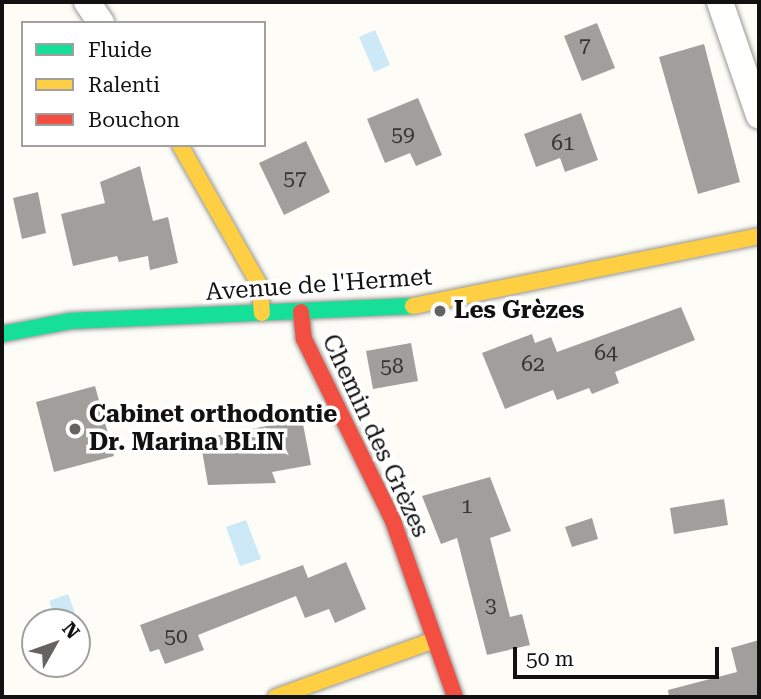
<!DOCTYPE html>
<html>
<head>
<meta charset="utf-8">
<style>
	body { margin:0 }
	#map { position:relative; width:761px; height:699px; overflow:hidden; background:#fdfcf7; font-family:"Roboto Serif",serif }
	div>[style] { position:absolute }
	.water>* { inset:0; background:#cde8f7 }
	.building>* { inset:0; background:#a19f9c }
	.roads { filter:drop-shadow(0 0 2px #979795) drop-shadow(0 0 2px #979795) }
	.street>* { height:26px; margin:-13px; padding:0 13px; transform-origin:13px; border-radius:13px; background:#fffffe }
	.fast>* { height:16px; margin:-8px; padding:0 8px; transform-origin:8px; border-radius:8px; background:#16e098 }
	.slow>* { height:16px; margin:-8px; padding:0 8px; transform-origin:8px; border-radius:8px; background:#ffcf43 }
	.jam>* { height:16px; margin:-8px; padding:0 8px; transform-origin:8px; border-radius:8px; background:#f24e42 }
	.dots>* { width:19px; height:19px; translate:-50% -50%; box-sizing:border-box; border:4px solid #fff; border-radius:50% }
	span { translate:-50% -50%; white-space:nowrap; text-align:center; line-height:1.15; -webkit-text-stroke:7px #fff; paint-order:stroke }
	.number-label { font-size:21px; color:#353434 }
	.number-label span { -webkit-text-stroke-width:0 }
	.street-label { font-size:24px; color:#111 }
	.poi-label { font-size:24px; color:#111; font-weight:700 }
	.left { translate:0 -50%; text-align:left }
	.frame { position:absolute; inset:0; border:4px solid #111; pointer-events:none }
	.legend { position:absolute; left:21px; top:21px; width:245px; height:126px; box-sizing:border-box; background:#fff; border:2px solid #a0a0a0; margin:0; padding:9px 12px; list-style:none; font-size:21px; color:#111 }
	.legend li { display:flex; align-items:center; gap:14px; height:35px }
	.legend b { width:35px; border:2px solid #a0a0a0 }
	.north { position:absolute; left:21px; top:608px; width:70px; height:70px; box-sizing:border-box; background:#fff; border:2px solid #a0a0a0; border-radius:50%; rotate:50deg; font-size:19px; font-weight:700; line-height:28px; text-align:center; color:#111 }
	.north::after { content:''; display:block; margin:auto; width:24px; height:32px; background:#646362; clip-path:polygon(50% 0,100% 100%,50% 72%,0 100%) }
	.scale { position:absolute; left:513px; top:647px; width:206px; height:32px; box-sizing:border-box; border:4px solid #111; border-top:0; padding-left:9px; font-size:21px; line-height:24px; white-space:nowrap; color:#111; -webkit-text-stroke:5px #fff; paint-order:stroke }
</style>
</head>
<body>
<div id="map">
	<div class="water">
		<i style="clip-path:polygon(375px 30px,390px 65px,374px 72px,359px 37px)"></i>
		<i style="clip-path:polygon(246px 520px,261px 559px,240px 566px,226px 527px)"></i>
		<i style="clip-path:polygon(68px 594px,81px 629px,77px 631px,77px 622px,57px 622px,49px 601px)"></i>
	</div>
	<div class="building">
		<i style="clip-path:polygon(597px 23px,615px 68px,582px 81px,564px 36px)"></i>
		<i style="clip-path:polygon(704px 44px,740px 182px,698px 194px,659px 57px)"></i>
		<i style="clip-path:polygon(418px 98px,442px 155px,416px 166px,410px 153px,385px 163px,367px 119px)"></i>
		<i style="clip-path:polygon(581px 113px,598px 160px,565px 172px,560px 158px,536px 167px,524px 134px)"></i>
		<i style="clip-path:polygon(306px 141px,330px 192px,284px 215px,259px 163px)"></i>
		<i style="clip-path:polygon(140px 166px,153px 221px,168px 217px,178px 263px,150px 270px,148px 256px,119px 262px,117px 256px,73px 266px,61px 214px,105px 203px,100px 182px)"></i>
		<i style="clip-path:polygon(38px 192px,46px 233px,22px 239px,13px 198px)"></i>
		<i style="clip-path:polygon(681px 307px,695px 340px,615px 372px,619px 383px,592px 394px,589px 388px,557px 400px,553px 390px,505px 409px,482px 353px,532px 334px,535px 343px,551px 337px,557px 352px)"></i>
		<i style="clip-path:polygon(411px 343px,418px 381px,373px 389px,366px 351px)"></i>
		<i style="clip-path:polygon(95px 386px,114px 456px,54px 472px,36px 402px)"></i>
		<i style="clip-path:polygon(302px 419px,311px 465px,272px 472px,276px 483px,208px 485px,200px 439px)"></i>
		<i style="clip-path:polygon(490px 477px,511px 531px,490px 538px,510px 617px,522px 614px,530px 645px,487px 655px,457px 538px,441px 544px,422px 496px)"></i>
		<i style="clip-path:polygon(724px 499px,728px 525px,674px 534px,670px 508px)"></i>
		<i style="clip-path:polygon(592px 518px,598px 539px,572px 547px,565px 527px)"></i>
		<i style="clip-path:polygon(346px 562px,366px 609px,335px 623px,329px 609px,305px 618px,296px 596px,198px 635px,204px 650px,165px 664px,159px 649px,150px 652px,140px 625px,303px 565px,308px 578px)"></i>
		<i style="clip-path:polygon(759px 640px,759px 697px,669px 697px,668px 690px,737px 672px,731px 648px)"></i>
	</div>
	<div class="roads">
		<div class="street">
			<i style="left:87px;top:2px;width:25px;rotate:56deg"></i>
			<i style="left:720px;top:2px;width:120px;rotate:71deg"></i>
		</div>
		<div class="fast">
			<i style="left:2px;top:334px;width:69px;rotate:-10.8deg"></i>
			<i style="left:70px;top:321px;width:343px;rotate:-2.5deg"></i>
		</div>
		<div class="slow">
			<i style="left:180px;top:145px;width:162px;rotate:60.4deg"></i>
			<i style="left:260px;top:286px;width:27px;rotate:86deg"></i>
			<i style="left:413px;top:306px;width:353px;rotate:-11.4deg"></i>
			<i style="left:276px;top:697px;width:168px;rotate:-19.8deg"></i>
		</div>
		<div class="jam">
			<i style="left:301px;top:312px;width:27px;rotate:84deg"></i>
			<i style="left:304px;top:339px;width:203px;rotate:63.9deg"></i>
			<i style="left:393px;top:521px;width:187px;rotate:70.6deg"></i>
		</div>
	</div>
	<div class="dots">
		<i style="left:440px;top:311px;background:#646362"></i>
		<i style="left:75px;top:429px;background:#646362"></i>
	</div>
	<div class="number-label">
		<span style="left:585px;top:45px">7</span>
		<span style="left:403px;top:134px">59</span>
		<span style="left:563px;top:143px">61</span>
		<span style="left:295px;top:178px">57</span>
		<span style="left:606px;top:353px">64</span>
		<span style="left:533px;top:364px">62</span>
		<span style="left:392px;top:366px">58</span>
		<span style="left:467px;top:506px">1</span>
		<span style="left:491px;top:605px">3</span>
		<span style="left:176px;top:636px">50</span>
	</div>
	<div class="street-label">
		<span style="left:319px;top:285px;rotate:-4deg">Avenue de l'Hermet</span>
		<span style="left:375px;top:436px;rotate:65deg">Chemin des Grèzes</span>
	</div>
	<div class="poi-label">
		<span class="left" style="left:454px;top:311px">Les Grèzes</span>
		<span class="left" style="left:89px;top:429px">Cabinet orthodontie<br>Dr. Marina BLIN</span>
	</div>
	<div class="frame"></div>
	<ul class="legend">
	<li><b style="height:9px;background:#16e098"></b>Fluide</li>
	<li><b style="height:9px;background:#ffcf43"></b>Ralenti</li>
	<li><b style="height:9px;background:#f24e42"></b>Bouchon</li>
	</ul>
	<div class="north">N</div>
	<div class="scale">50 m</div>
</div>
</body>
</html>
